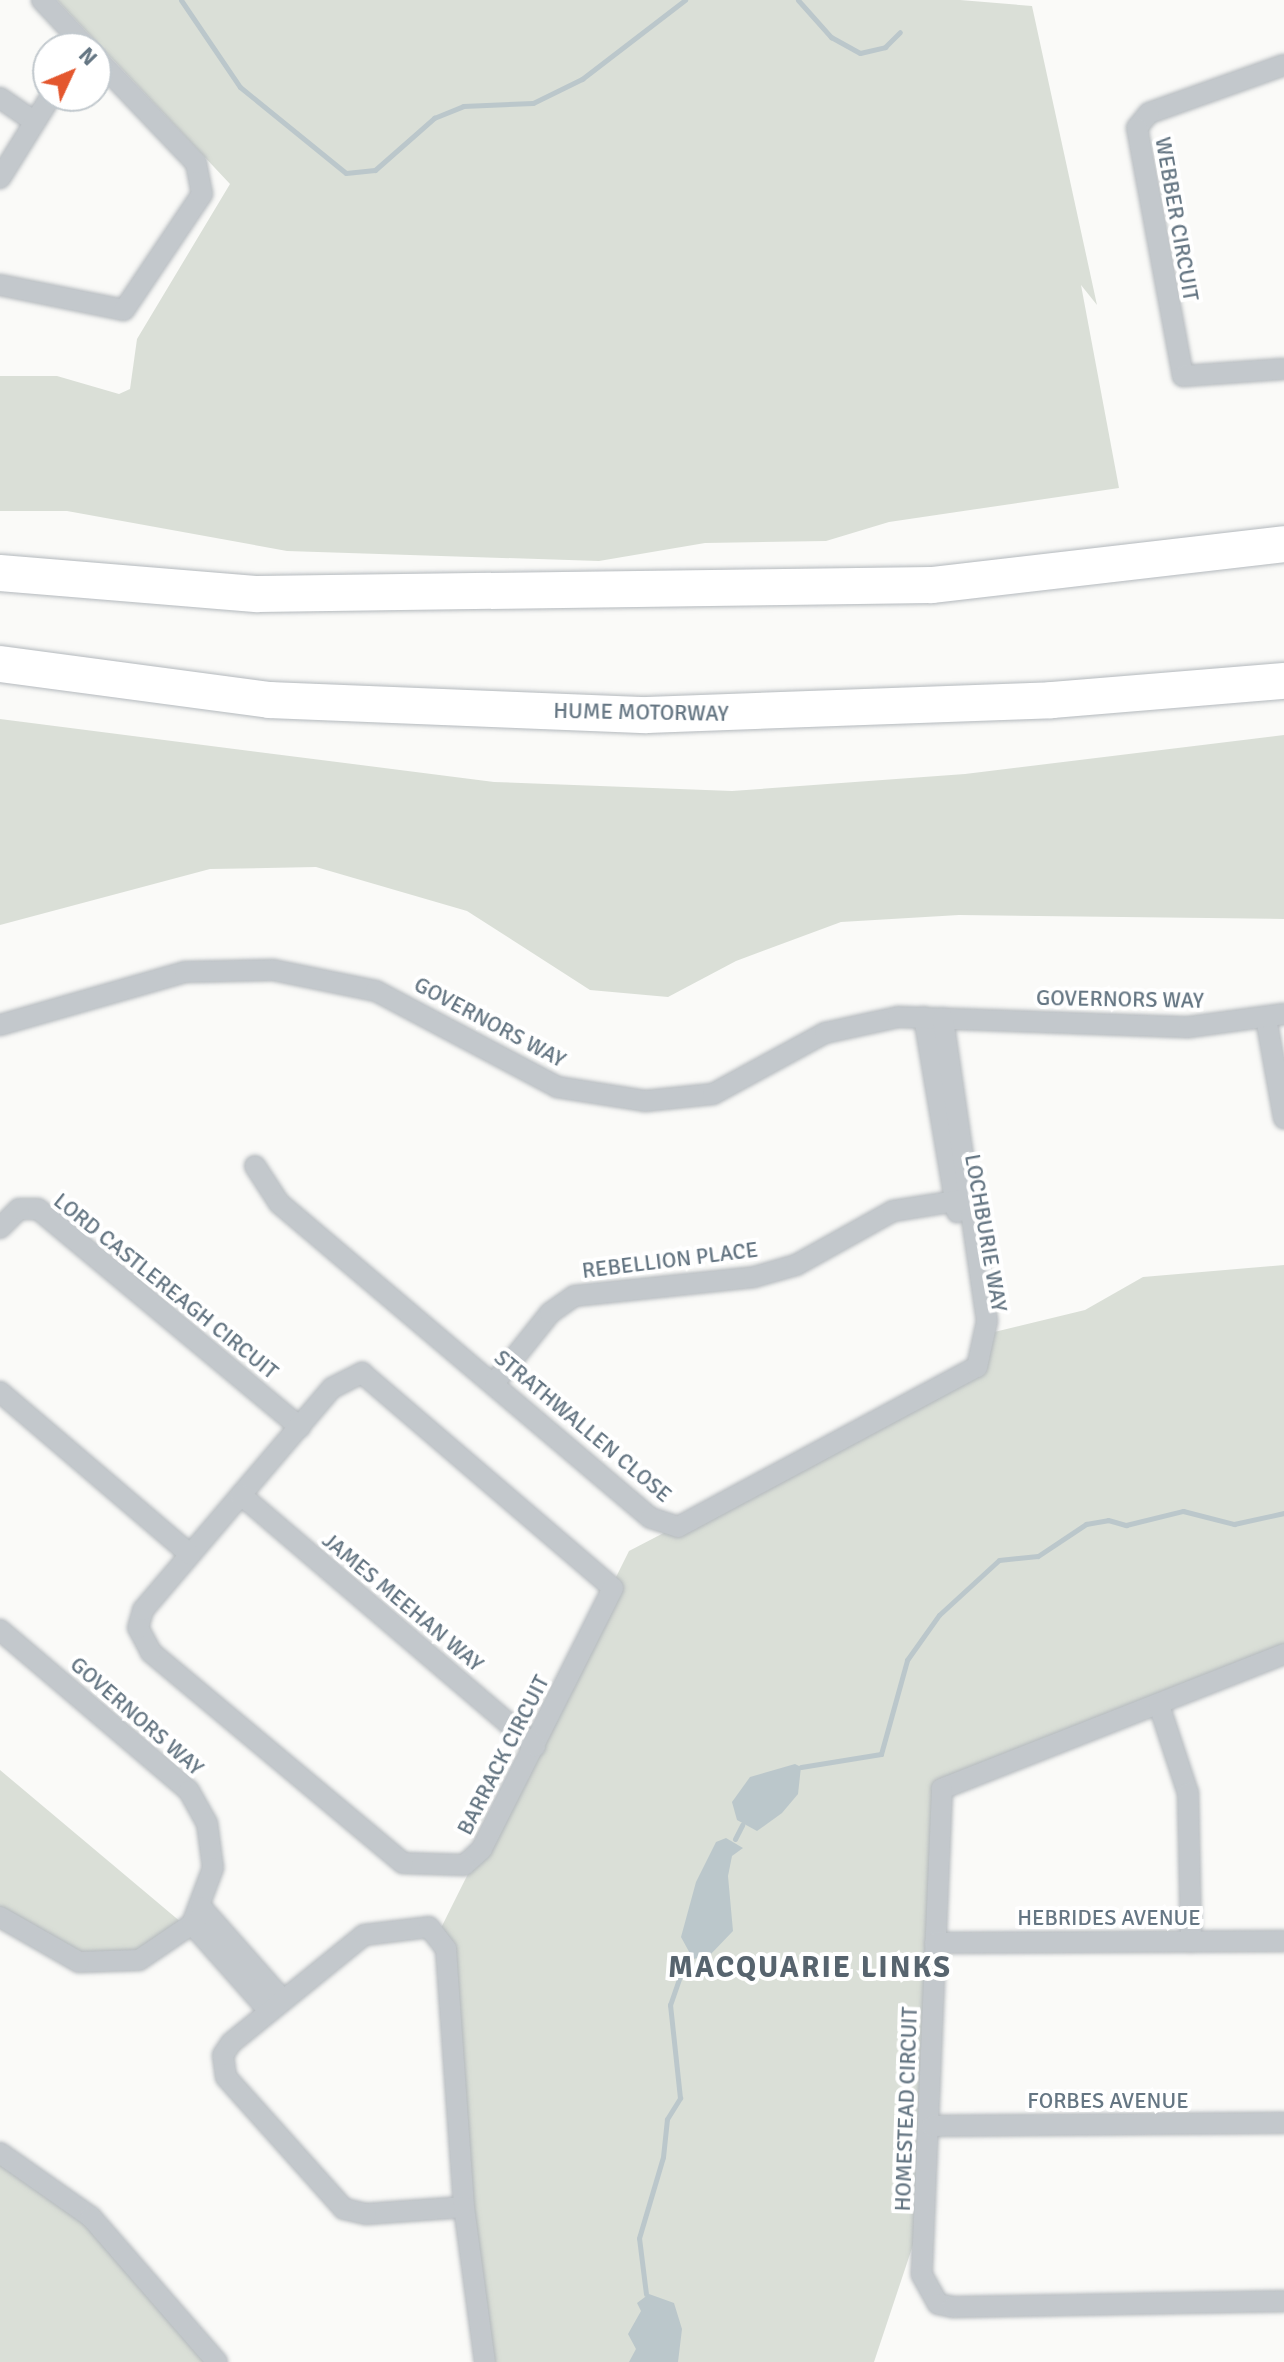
<!DOCTYPE html>
<html>
<head>
<meta charset="utf-8">
<style>
	body { margin:0 }
	#map { position:relative; width:1284px; height:2362px; overflow:hidden; background:#fafaf8; font-family:Signika,sans-serif }
	div>[style] { position:absolute }
	.green>* { inset:0; background:#dadfd7 }
	.water>* { inset:0; background:#bbc7cb }
	.stream>* { height:5px; margin:-2.5px; padding:0 2.5px; transform-origin:2.5px; border-radius:2.5px; background:#bbc7cb }
	.roads { filter:drop-shadow(0 0 2px #b4b9bd) drop-shadow(0 0 2px #b4b9bd) }
	.street>* { height:20px; margin:-10px; padding:0 10px; transform-origin:10px; border-radius:10px; background:#c3c8cc }
	.highway>* { height:36px; margin:-18px; padding:0 18px; transform-origin:18px; border-radius:18px; background:#fff }
	span { translate:-50% -50%; white-space:nowrap; text-align:center; line-height:1.15; -webkit-text-stroke:8px #fff; paint-order:stroke }
	.street-label { font-size:22px; color:#657683 }
	.district-label { font-size:30px; color:#57646e; font-weight:700; letter-spacing:2px }
	.north { position:absolute; left:32px; top:32px; width:80px; height:80px; box-sizing:border-box; background:#fff; border:2px solid #c1c8cd; border-radius:50%; rotate:46deg; font-size:22px; font-weight:700; line-height:32px; text-align:center; color:#657683 }
	.north::after { content:''; display:block; margin:auto; width:28px; height:36px; background:#e4572e; clip-path:polygon(50% 0,100% 100%,50% 72%,0 100%) }
</style>
</head>
<body>
<div id="map">
	<div class="green">
		<i style="clip-path:polygon(57px 0,960px 0,1032px 6px,1097px 305px,1081px 285px,1119px 488px,889px 522px,826px 541px,705px 543px,599px 561px,287px 551px,67px 511px,0 511px,0 376px,57px 376px,119px 394px,130px 389px,137px 339px,230px 184px)"></i>
		<i style="clip-path:polygon(0 719px,494px 782px,732px 791px,965px 774px,1284px 735px,1284px 919px,959px 915px,841px 922px,736px 961px,668px 997px,590px 990px,467px 911px,316px 867px,210px 869px,0 925px)"></i>
		<i style="clip-path:polygon(1284px 1265px,1284px 1654px,949px 1783px,926px 2206px,874px 2362px,483px 2362px,438px 1934px,629px 1551px,977px 1370px,982px 1335px,1085px 1310px,1143px 1277px)"></i>
		<i style="clip-path:polygon(0 1770px,188px 1928px,102px 1968px,0 1919px)"></i>
		<i style="clip-path:polygon(0 2153px,91px 2218px,215px 2362px,0 2362px)"></i>
	</div>
	<div class="water">
		<i style="clip-path:polygon(795px 1764px,801px 1767px,798px 1794px,782px 1813px,757px 1831px,737px 1820px,732px 1802px,750px 1777px)"></i>
		<i style="clip-path:polygon(726px 1838px,743px 1848px,732px 1856px,728px 1876px,733px 1931px,709px 1956px,693px 1959px,681px 1937px,696px 1882px,716px 1842px)"></i>
		<i style="clip-path:polygon(649px 2294px,674px 2303px,682px 2329px,678px 2362px,629px 2362px,636px 2349px,628px 2334px,641px 2311px,637px 2303px)"></i>
	</div>
	<div class="stream">
		<i style="left:181px;top:0;width:105px;rotate:55.9deg"></i>
		<i style="left:240px;top:87px;width:136px;rotate:39.1deg"></i>
		<i style="left:346px;top:173px;width:29px;rotate:-6deg"></i>
		<i style="left:375px;top:170px;width:79px;rotate:-41.4deg"></i>
		<i style="left:434px;top:118px;width:31px;rotate:-22deg"></i>
		<i style="left:463px;top:106px;width:70px;rotate:-2.5deg"></i>
		<i style="left:533px;top:103px;width:55px;rotate:-26.1deg"></i>
		<i style="left:582px;top:79px;width:130px;rotate:-37.5deg"></i>
		<i style="left:798px;top:0;width:50px;rotate:48.3deg"></i>
		<i style="left:831px;top:37px;width:33px;rotate:29deg"></i>
		<i style="left:860px;top:53px;width:26px;rotate:-13deg"></i>
		<i style="left:885px;top:47px;width:21px;rotate:-45deg"></i>
		<i style="left:801px;top:1767px;width:81px;rotate:-9.2deg"></i>
		<i style="left:881px;top:1754px;width:98px;rotate:-74.5deg"></i>
		<i style="left:907px;top:1660px;width:55px;rotate:-54.6deg"></i>
		<i style="left:939px;top:1615px;width:81px;rotate:-42.5deg"></i>
		<i style="left:999px;top:1560px;width:39px;rotate:-6deg"></i>
		<i style="left:1038px;top:1556px;width:58px;rotate:-33.7deg"></i>
		<i style="left:1086px;top:1524px;width:22px;rotate:-10deg"></i>
		<i style="left:1108px;top:1520px;width:19px;rotate:16deg"></i>
		<i style="left:1126px;top:1525px;width:59px;rotate:-13.8deg"></i>
		<i style="left:1183px;top:1511px;width:53px;rotate:14.3deg"></i>
		<i style="left:1234px;top:1524px;width:51px;rotate:-12.4deg"></i>
		<i style="left:735px;top:1839px;width:16px;rotate:-63deg"></i>
		<i style="left:646px;top:2294px;width:56px;rotate:-97.1deg"></i>
		<i style="left:639px;top:2238px;width:84px;rotate:-73.5deg"></i>
		<i style="left:663px;top:2157px;width:38px;rotate:-84deg"></i>
		<i style="left:667px;top:2119px;width:25px;rotate:-58deg"></i>
		<i style="left:680px;top:2098px;width:94px;rotate:-96.1deg"></i>
		<i style="left:670px;top:2005px;width:52px;rotate:-70.9deg"></i>
	</div>
	<div class="roads">
		<div class="street">
			<i style="left:42px;top:0;width:66px;rotate:46.8deg"></i>
			<i style="left:1284px;top:65px;width:143px;rotate:160.4deg"></i>
			<i style="left:1149px;top:113px;width:19px;rotate:129deg"></i>
			<i style="left:1137px;top:128px;width:252px;rotate:79.5deg"></i>
			<i style="left:1183px;top:376px;width:101px;rotate:-4deg"></i>
			<i style="left:0;top:98px;width:42px;rotate:34.4deg"></i>
			<i style="left:0;top:178px;width:97px;rotate:-58.1deg"></i>
			<i style="left:0;top:285px;width:126px;rotate:11.4deg"></i>
			<i style="left:124px;top:310px;width:140px;rotate:-56.1deg"></i>
			<i style="left:202px;top:194px;width:32px;rotate:-101deg"></i>
			<i style="left:196px;top:163px;width:145px;rotate:-133.6deg"></i>
			<i style="left:924px;top:1017px;width:198px;rotate:80.4deg"></i>
			<i style="left:1266px;top:1018px;width:102px;rotate:79.8deg"></i>
			<i style="left:0;top:1025px;width:192px;rotate:-16deg"></i>
			<i style="left:185px;top:972px;width:88px;rotate:-1.3deg"></i>
			<i style="left:273px;top:970px;width:105px;rotate:11.5deg"></i>
			<i style="left:376px;top:991px;width:205px;rotate:27.9deg"></i>
			<i style="left:557px;top:1087px;width:89px;rotate:9deg"></i>
			<i style="left:645px;top:1101px;width:68px;rotate:-5.9deg"></i>
			<i style="left:713px;top:1094px;width:128px;rotate:-28.6deg"></i>
			<i style="left:825px;top:1033px;width:75px;rotate:-12.4deg"></i>
			<i style="left:898px;top:1017px;width:291px;rotate:2deg"></i>
			<i style="left:1189px;top:1027px;width:96px;rotate:-7.8deg"></i>
			<i style="left:255px;top:1166px;width:44px;rotate:57deg"></i>
			<i style="left:279px;top:1203px;width:487px;rotate:40.3deg"></i>
			<i style="left:651px;top:1518px;width:28px;rotate:18deg"></i>
			<i style="left:678px;top:1527px;width:339px;rotate:-28.2deg"></i>
			<i style="left:977px;top:1367px;width:47px;rotate:-77.7deg"></i>
			<i style="left:987px;top:1321px;width:306px;rotate:-98.3deg"></i>
			<i style="left:0;top:1228px;width:27px;rotate:-45deg"></i>
			<i style="left:19px;top:1209px;width:19px"></i>
			<i style="left:38px;top:1209px;width:341px;rotate:39.8deg"></i>
			<i style="left:362px;top:1373px;width:330px;rotate:40.6deg"></i>
			<i style="left:613px;top:1588px;width:292px;rotate:116.7deg"></i>
			<i style="left:482px;top:1849px;width:24px;rotate:138deg"></i>
			<i style="left:464px;top:1865px;width:61px;rotate:-178.1deg"></i>
			<i style="left:403px;top:1863px;width:329px;rotate:-140.1deg"></i>
			<i style="left:151px;top:1652px;width:27px;rotate:-118deg"></i>
			<i style="left:138px;top:1628px;width:19px;rotate:-74deg"></i>
			<i style="left:143px;top:1610px;width:292px;rotate:-49.6deg"></i>
			<i style="left:332px;top:1388px;width:34px;rotate:-27deg"></i>
			<i style="left:495px;top:1382px;width:88px;rotate:-51.4deg"></i>
			<i style="left:550px;top:1313px;width:29px;rotate:-35deg"></i>
			<i style="left:574px;top:1296px;width:181px;rotate:-6deg"></i>
			<i style="left:754px;top:1277px;width:44px;rotate:-15.9deg"></i>
			<i style="left:796px;top:1265px;width:111px;rotate:-29.1deg"></i>
			<i style="left:893px;top:1211px;width:77px;rotate:-9deg"></i>
			<i style="left:0;top:1392px;width:250px;rotate:40.5deg"></i>
			<i style="left:241px;top:1495px;width:387px;rotate:40.5deg"></i>
			<i style="left:0;top:1630px;width:248px;rotate:40.4deg"></i>
			<i style="left:189px;top:1791px;width:37px;rotate:61deg"></i>
			<i style="left:207px;top:1823px;width:45px;rotate:82.4deg"></i>
			<i style="left:213px;top:1868px;width:60px;rotate:110.6deg"></i>
			<i style="left:192px;top:1924px;width:64px;rotate:145.8deg"></i>
			<i style="left:139px;top:1960px;width:60px;rotate:178.1deg"></i>
			<i style="left:79px;top:1962px;width:91px;rotate:-150.3deg"></i>
			<i style="left:1284px;top:1654px;width:368px;rotate:158.5deg"></i>
			<i style="left:942px;top:1789px;width:486px;rotate:92.4deg"></i>
			<i style="left:922px;top:2275px;width:33px;rotate:61deg"></i>
			<i style="left:938px;top:2304px;width:15px;rotate:11deg"></i>
			<i style="left:953px;top:2307px;width:331px;rotate:-1deg"></i>
			<i style="left:1159px;top:1705px;width:93px;rotate:71.8deg"></i>
			<i style="left:1188px;top:1793px;width:149px;rotate:88.8deg"></i>
			<i style="left:201px;top:1907px;width:124px;rotate:48.6deg"></i>
			<i style="left:192px;top:1924px;width:116px;rotate:48.5deg"></i>
			<i style="left:935px;top:1943px;width:349px;rotate:-0.3deg"></i>
			<i style="left:932px;top:2126px;width:352px;rotate:-0.5deg"></i>
			<i style="left:0;top:2153px;width:111px;rotate:35.1deg"></i>
			<i style="left:91px;top:2217px;width:192px;rotate:49deg"></i>
			<i style="left:464px;top:2207px;width:98px;rotate:175.9deg"></i>
			<i style="left:366px;top:2214px;width:23px;rotate:-167deg"></i>
			<i style="left:344px;top:2209px;width:177px;rotate:-131.8deg"></i>
			<i style="left:226px;top:2077px;width:22px;rotate:-98deg"></i>
			<i style="left:223px;top:2055px;width:14px;rotate:-56deg"></i>
			<i style="left:231px;top:2043px;width:171px;rotate:-39.1deg"></i>
			<i style="left:364px;top:1935px;width:65px;rotate:-7deg"></i>
			<i style="left:429px;top:1927px;width:28px;rotate:52deg"></i>
			<i style="left:446px;top:1949px;width:259px;rotate:86deg"></i>
			<i style="left:464px;top:2207px;width:156px;rotate:82.3deg"></i>
		</div>
		<div class="highway">
			<i style="left:0;top:573px;width:259px;rotate:4.7deg"></i>
			<i style="left:258px;top:594px;width:674px;rotate:-0.77deg"></i>
			<i style="left:932px;top:585px;width:354px;rotate:-6.6deg"></i>
			<i style="left:0;top:664px;width:271px;rotate:7.6deg"></i>
			<i style="left:269px;top:700px;width:378px;rotate:2.3deg"></i>
			<i style="left:647px;top:715px;width:405px;rotate:-2.1deg"></i>
			<i style="left:1052px;top:700px;width:233px;rotate:-4.7deg"></i>
		</div>
	</div>
	<div class="street-label">
		<span style="left:1177px;top:219px;rotate:80deg">WEBBER CIRCUIT</span>
		<span style="left:641px;top:712px;rotate:1deg">HUME MOTORWAY</span>
		<span style="left:1120px;top:999px;rotate:1deg">GOVERNORS WAY</span>
		<span style="left:490px;top:1022px;rotate:28deg">GOVERNORS WAY</span>
		<span style="left:986px;top:1233px;rotate:80deg">LOCHBURIE WAY</span>
		<span style="left:670px;top:1260px;rotate:-7deg">REBELLION PLACE</span>
		<span style="left:166px;top:1286px;rotate:39deg">LORD CASTLEREAGH CIRCUIT</span>
		<span style="left:583px;top:1426px;rotate:40deg">STRATHWALLEN CLOSE</span>
		<span style="left:403px;top:1602px;rotate:40deg">JAMES MEEHAN WAY</span>
		<span style="left:137px;top:1716px;rotate:41deg">GOVERNORS WAY</span>
		<span style="left:503px;top:1755px;rotate:-63deg">BARRACK CIRCUIT</span>
		<span style="left:1109px;top:1918px">HEBRIDES AVENUE</span>
		<span style="left:1108px;top:2101px">FORBES AVENUE</span>
		<span style="left:906px;top:2109px;rotate:-88deg">HOMESTEAD CIRCUIT</span>
	</div>
	<div class="district-label">
		<span style="left:810px;top:1968px">MACQUARIE LINKS</span>
	</div>
	<div class="north">N</div>
</div>
</body>
</html>
